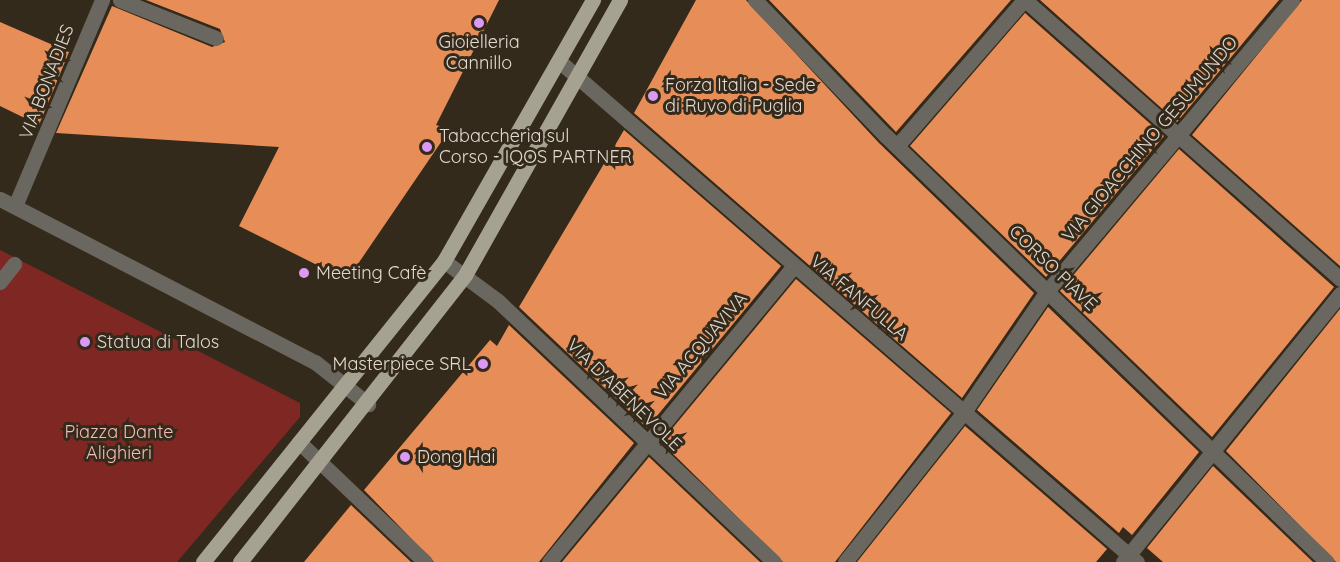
<!DOCTYPE html>
<html>
<head>
<meta charset="utf-8">
<style>
	body { margin:0 }
	#map { position:relative; width:1340px; height:562px; overflow:hidden; background:#342a1b; font-family:Quicksand,sans-serif }
	div>[style] { position:absolute }
	.green>* { inset:0; background:#7f2722 }
	.building>* { inset:0; background:#e78e58 }
	.minor>* { height:15px; margin:-7.5px; padding:0 7.5px; transform-origin:7.5px; border-radius:7.5px; background:#69675f }
	.major>* { height:15px; margin:-7.5px; padding:0 7.5px; transform-origin:7.5px; border-radius:7.5px; background:#a5a291 }
	.dots>* { width:16px; height:16px; translate:-50% -50%; box-sizing:border-box; border:3px solid #342a1b; border-radius:50% }
	span { translate:-50% -50%; white-space:nowrap; text-align:center; line-height:1.15; -webkit-text-stroke:6px #342a1b; paint-order:stroke }
	.poi-label { font-size:18px; color:#e1dad1 }
	.left { translate:0 -50%; text-align:left }
	.right { translate:-100% -50%; text-align:right }
	.street-label { font-size:18px; color:#e1dad1 }
	.park-label { font-size:18px; color:#f3bdb6 }
</style>
</head>
<body>
<div id="map">
	<div class="green">
		<i style="clip-path:polygon(0 250px,300px 403px,300px 417px,177px 562px,0 562px)"></i>
	</div>
	<div class="building">
		<i style="clip-path:polygon(146px 0,499px 0,436px 125px,450px 129px,347px 280px,239px 226px,279px 147px,56px 133px,112px 6px,212px 47px,225px 42px,220px 29px)"></i>
		<i style="clip-path:polygon(696px 0,746px 0,879px 143px,1034px 293px,962px 398px,634px 113px)"></i>
		<i style="clip-path:polygon(769px 0,1011px 0,896px 132px)"></i>
		<i style="clip-path:polygon(1040px 0,1279px 0,1177px 122px)"></i>
		<i style="clip-path:polygon(1302px 0,1340px 0,1340px 266px,1192px 135px)"></i>
		<i style="clip-path:polygon(1025px 13px,1164px 136px,1046px 277px,910px 146px)"></i>
		<i style="clip-path:polygon(0 22px,69px 52px,39px 125px,0 106px)"></i>
		<i style="clip-path:polygon(624px 130px,781px 266px,647px 428px,519px 307px)"></i>
		<i style="clip-path:polygon(1179px 149px,1334px 287px,1212px 437px,1060px 291px)"></i>
		<i style="clip-path:polygon(796px 279px,951px 413px,835px 562px,783px 562px,661px 442px)"></i>
		<i style="clip-path:polygon(1048px 307px,1199px 452px,1132px 535px,1123px 527px,1119px 533px,977px 410px)"></i>
		<i style="clip-path:polygon(1340px 309px,1340px 562px,1336px 562px,1226px 451px)"></i>
		<i style="clip-path:polygon(509px 325px,634px 443px,539px 562px,434px 562px,364px 490px,490px 340px,497px 346px)"></i>
		<i style="clip-path:polygon(965px 426px,1107px 549px,1096px 562px,857px 562px)"></i>
		<i style="clip-path:polygon(649px 457px,760px 562px,562px 562px)"></i>
		<i style="clip-path:polygon(1213px 466px,1313px 562px,1163px 562px,1147px 548px)"></i>
		<i style="clip-path:polygon(351px 505px,411px 562px,304px 562px)"></i>
	</div>
	<div class="minor">
		<i style="left:120px;top:0;width:103px;rotate:21.6deg"></i>
		<i style="left:755px;top:0;width:189px;rotate:46.1deg"></i>
		<i style="left:886px;top:136px;width:613px;rotate:44.01deg"></i>
		<i style="left:1025px;top:0;width:421px;rotate:41.5deg"></i>
		<i style="left:559px;top:61px;width:765px;rotate:40.92deg"></i>
		<i style="left:897px;top:146px;width:194px;rotate:-49deg"></i>
		<i style="left:0;top:199px;width:355px;rotate:27.4deg"></i>
		<i style="left:315px;top:362px;width:68px;rotate:38.4deg"></i>
		<i style="left:15px;top:206px;width:224px;rotate:-67.1deg"></i>
		<i style="left:444px;top:261px;width:67px;rotate:36.5deg"></i>
		<i style="left:498px;top:301px;width:380px;rotate:43.4deg"></i>
		<i style="left:0;top:282px;width:23px;rotate:-52deg"></i>
		<i style="left:299px;top:442px;width:174px;rotate:43.6deg"></i>
		<i style="left:549px;top:562px;width:383px;rotate:-50.4deg"></i>
		<i style="left:845px;top:562px;width:191px;rotate:-51.6deg"></i>
		<i style="left:964px;top:412px;width:148px;rotate:-55.5deg"></i>
		<i style="left:1048px;top:290px;width:379px;rotate:-49.9deg"></i>
		<i style="left:1123px;top:562px;width:345px;rotate:-51deg"></i>
	</div>
	<div class="major">
		<i style="left:203px;top:562px;width:386px;rotate:-51.3deg"></i>
		<i style="left:444px;top:261px;width:301px;rotate:-60.3deg"></i>
		<i style="left:240px;top:562px;width:365px;rotate:-51.9deg"></i>
		<i style="left:465px;top:275px;width:316px;rotate:-60.6deg"></i>
	</div>
	<div class="dots">
		<i style="left:479px;top:23px;background:#dc99f4"></i>
		<i style="left:653px;top:96px;background:#dc99f4"></i>
		<i style="left:427px;top:147px;background:#dc99f4"></i>
		<i style="left:304px;top:273px;background:#dc99f4"></i>
		<i style="left:85px;top:342px;background:#dc99f4"></i>
		<i style="left:483px;top:364px;background:#dc99f4"></i>
		<i style="left:405px;top:457px;background:#dc99f4"></i>
	</div>
	<div class="poi-label">
		<span style="left:479px;top:53px">Gioielleria<br>Cannillo</span>
		<span class="left" style="left:665px;top:96px">Forza Italia - Sede<br>di Ruvo di Puglia</span>
		<span class="left" style="left:439px;top:147px">Tabaccheria sul<br>Corso - IQOS PARTNER</span>
		<span class="left" style="left:316px;top:273px">Meeting Cafè</span>
		<span class="left" style="left:97px;top:342px">Statua di Talos</span>
		<span class="right" style="left:471px;top:364px">Masterpiece SRL</span>
		<span class="left" style="left:417px;top:457px">Dong Hai</span>
	</div>
	<div class="street-label">
		<span style="left:47px;top:82px;rotate:-69deg">VIA BONADIES</span>
		<span style="left:1150px;top:139px;rotate:-50deg">VIA GIOACCHINO GESUMUNDO</span>
		<span style="left:1053px;top:268px;rotate:44deg">CORSO PIAVE</span>
		<span style="left:859px;top:298px;rotate:40deg">VIA FANFULLA</span>
		<span style="left:701px;top:346px;rotate:-50deg">VIA ACQUAVIVA</span>
		<span style="left:624px;top:395px;rotate:44deg">VIA D'ABENEVOLE</span>
	</div>
	<div class="park-label">
		<span style="left:119px;top:443px">Piazza Dante<br>Alighieri</span>
	</div>
</div>
</body>
</html>
